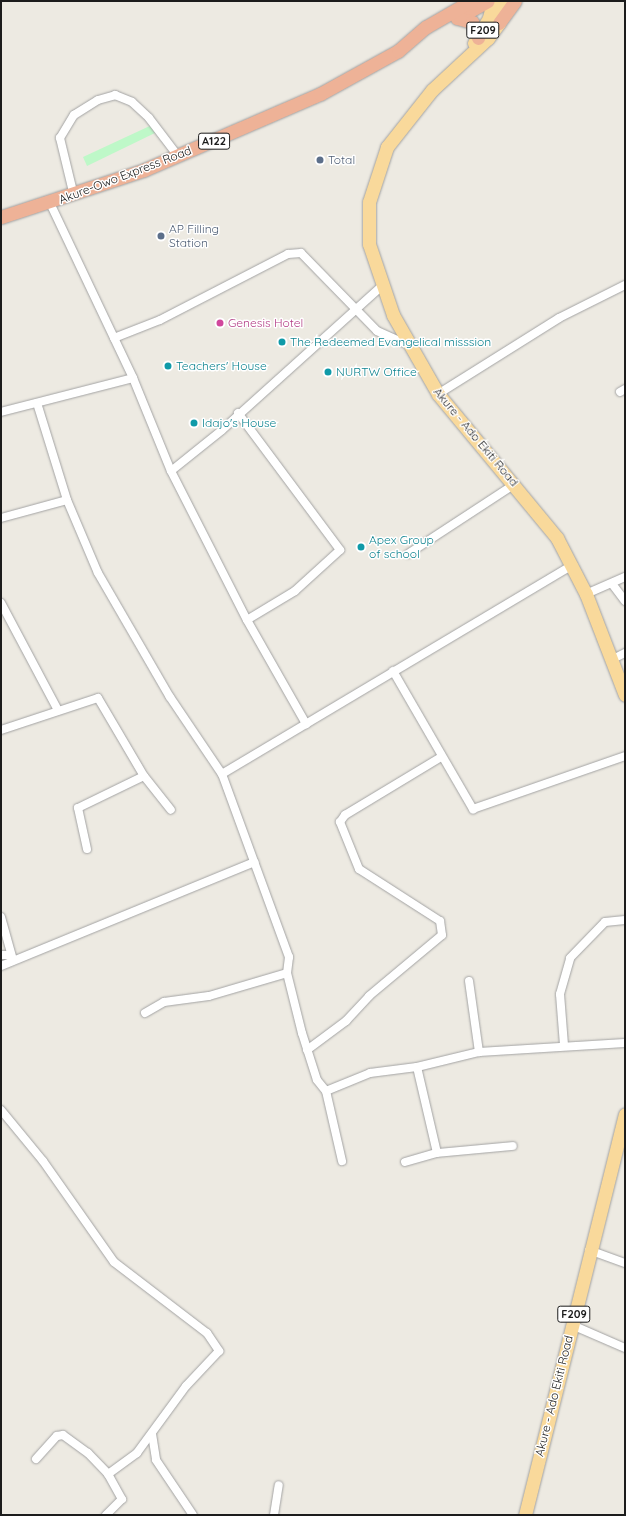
<!DOCTYPE html>
<html>
<head>
<meta charset="utf-8">
<style>
	body { margin:0 }
	#map { position:relative; width:626px; height:1516px; overflow:hidden; background:#edeae2; font-family:Quicksand,sans-serif }
	div>[style] { position:absolute }
	.park>* { inset:0; background:#bef8c8 }
	.roads { filter:drop-shadow(0 0 1px #a3a3a3) drop-shadow(0 0 1px #a3a3a3) }
	.minor>* { height:8px; margin:-4px; padding:0 4px; transform-origin:4px; border-radius:4px; background:#fff }
	.primary>* { height:13px; margin:-6.5px; padding:0 6.5px; transform-origin:6.5px; border-radius:6.5px; background:#f9d99b }
	.trunk>* { height:13px; margin:-6.5px; padding:0 6.5px; transform-origin:6.5px; border-radius:6.5px; background:#eeb297 }
	.dots>* { width:11px; height:11px; translate:-50% -50%; box-sizing:border-box; border:2px solid #fff; border-radius:50% }
	span { translate:-50% -50%; white-space:nowrap; text-align:center; line-height:1.15; -webkit-text-stroke:3px #fff; paint-order:stroke }
	.shield-label span { padding:1px 3px; background:#fff; border:1px solid; border-radius:3px; -webkit-text-stroke-width:0 }
	.shield-label { font-size:11px; color:#1c1c1c; font-weight:700 }
	.service-label { font-size:12px; color:#4e5e75 }
	.left { translate:0 -50%; text-align:left }
	.street-label { font-size:12px; color:#1c1c1c }
	.hotel-label { font-size:12px; color:#b23c85 }
	.culture-label { font-size:12px; color:#0d838f }
	.frame { position:absolute; inset:0; border:2px solid #1c1c1c; pointer-events:none }
</style>
</head>
<body>
<div id="map">
	<div class="park">
		<i style="clip-path:polygon(154px 124px,157px 132px,87px 166px,83px 157px)"></i>
	</div>
	<div class="roads">
		<div class="minor">
			<i style="left:74px;top:196px;width:60px;rotate:-103.6deg"></i>
			<i style="left:60px;top:138px;width:27px;rotate:-59deg"></i>
			<i style="left:74px;top:115px;width:28px;rotate:-32deg"></i>
			<i style="left:98px;top:100px;width:18px;rotate:-16deg"></i>
			<i style="left:115px;top:95px;width:18px;rotate:22deg"></i>
			<i style="left:132px;top:102px;width:23px;rotate:43deg"></i>
			<i style="left:149px;top:118px;width:48px;rotate:52.7deg"></i>
			<i style="left:50px;top:203px;width:194px;rotate:64.6deg"></i>
			<i style="left:133px;top:378px;width:100px;rotate:67.8deg"></i>
			<i style="left:171px;top:471px;width:167px;rotate:63deg"></i>
			<i style="left:247px;top:620px;width:120px;rotate:60.4deg"></i>
			<i style="left:114px;top:338px;width:49px;rotate:-21.4deg"></i>
			<i style="left:160px;top:320px;width:144px;rotate:-27.3deg"></i>
			<i style="left:288px;top:254px;width:13px;rotate:-4deg"></i>
			<i style="left:301px;top:253px;width:109px;rotate:45.7deg"></i>
			<i style="left:377px;top:331px;width:34px;rotate:24deg"></i>
			<i style="left:620px;top:392px;width:6px;rotate:-31deg"></i>
			<i style="left:438px;top:394px;width:143px;rotate:-32.1deg"></i>
			<i style="left:559px;top:318px;width:74px;rotate:-26.6deg"></i>
			<i style="left:37px;top:403px;width:102px;rotate:72.8deg"></i>
			<i style="left:67px;top:500px;width:79px;rotate:67deg"></i>
			<i style="left:98px;top:573px;width:143px;rotate:59.9deg"></i>
			<i style="left:170px;top:697px;width:93px;rotate:56deg"></i>
			<i style="left:222px;top:774px;width:195px;rotate:69.9deg"></i>
			<i style="left:289px;top:957px;width:16px;rotate:97deg"></i>
			<i style="left:287px;top:973px;width:62px;rotate:76deg"></i>
			<i style="left:302px;top:1033px;width:49px;rotate:72.3deg"></i>
			<i style="left:317px;top:1080px;width:14px;rotate:51deg"></i>
			<i style="left:326px;top:1091px;width:72px;rotate:77.1deg"></i>
			<i style="left:1px;top:412px;width:136px;rotate:-14.4deg"></i>
			<i style="left:238px;top:413px;width:171px;rotate:53.3deg"></i>
			<i style="left:340px;top:550px;width:61px;rotate:137.7deg"></i>
			<i style="left:295px;top:591px;width:56px;rotate:148.9deg"></i>
			<i style="left:171px;top:471px;width:65px;rotate:-38.8deg"></i>
			<i style="left:222px;top:430px;width:214px;rotate:-42deg"></i>
			<i style="left:1px;top:518px;width:68px;rotate:-15.3deg"></i>
			<i style="left:408px;top:554px;width:128px;rotate:-33.2deg"></i>
			<i style="left:613px;top:585px;width:20px;rotate:53deg"></i>
			<i style="left:586px;top:594px;width:43px;rotate:-23.6deg"></i>
			<i style="left:1px;top:603px;width:121px;rotate:62deg"></i>
			<i style="left:611px;top:660px;width:16px;rotate:-27deg"></i>
			<i style="left:393px;top:671px;width:160px;rotate:59.9deg"></i>
			<i style="left:473px;top:809px;width:161px;rotate:-19.2deg"></i>
			<i style="left:1px;top:730px;width:102px;rotate:-18.3deg"></i>
			<i style="left:98px;top:698px;width:91px;rotate:59.5deg"></i>
			<i style="left:144px;top:776px;width:43px;rotate:51.5deg"></i>
			<i style="left:222px;top:774px;width:408px;rotate:-30.8deg"></i>
			<i style="left:87px;top:849px;width:42px;rotate:-102.4deg"></i>
			<i style="left:78px;top:808px;width:73px;rotate:-25.9deg"></i>
			<i style="left:1px;top:917px;width:45px;rotate:74.4deg"></i>
			<i style="left:1px;top:955px;width:10px"></i>
			<i style="left:1px;top:966px;width:274px;rotate:-22.3deg"></i>
			<i style="left:469px;top:981px;width:72px;rotate:82deg"></i>
			<i style="left:145px;top:1013px;width:22px;rotate:-30deg"></i>
			<i style="left:164px;top:1002px;width:45px;rotate:-7.6deg"></i>
			<i style="left:209px;top:996px;width:81px;rotate:-16.4deg"></i>
			<i style="left:564px;top:1045px;width:51px;rotate:-94.5deg"></i>
			<i style="left:560px;top:994px;width:37px;rotate:-74deg"></i>
			<i style="left:570px;top:958px;width:50px;rotate:-45.8deg"></i>
			<i style="left:605px;top:922px;width:20px;rotate:-6deg"></i>
			<i style="left:307px;top:1050px;width:49px;rotate:-36.6deg"></i>
			<i style="left:346px;top:1021px;width:34px;rotate:-47deg"></i>
			<i style="left:369px;top:996px;width:95px;rotate:-39.9deg"></i>
			<i style="left:442px;top:935px;width:14px;rotate:-98deg"></i>
			<i style="left:440px;top:921px;width:96px;rotate:-147.3deg"></i>
			<i style="left:359px;top:869px;width:51px;rotate:-112deg"></i>
			<i style="left:340px;top:822px;width:9px;rotate:-54deg"></i>
			<i style="left:345px;top:815px;width:112px;rotate:-31.1deg"></i>
			<i style="left:417px;top:1067px;width:88px;rotate:76.9deg"></i>
			<i style="left:326px;top:1091px;width:48px;rotate:-22.2deg"></i>
			<i style="left:370px;top:1073px;width:47px;rotate:-7.3deg"></i>
			<i style="left:417px;top:1067px;width:64px;rotate:-13.6deg"></i>
			<i style="left:479px;top:1052px;width:146px;rotate:-3.5deg"></i>
			<i style="left:1px;top:1110px;width:66px;rotate:50.5deg"></i>
			<i style="left:43px;top:1161px;width:123px;rotate:54.9deg"></i>
			<i style="left:114px;top:1262px;width:117px;rotate:37.4deg"></i>
			<i style="left:207px;top:1333px;width:22px;rotate:56deg"></i>
			<i style="left:219px;top:1351px;width:48px;rotate:133.3deg"></i>
			<i style="left:186px;top:1386px;width:83px;rotate:126.2deg"></i>
			<i style="left:137px;top:1453px;width:36px;rotate:144deg"></i>
			<i style="left:108px;top:1474px;width:29px;rotate:61deg"></i>
			<i style="left:122px;top:1499px;width:23px;rotate:135deg"></i>
			<i style="left:405px;top:1162px;width:33px;rotate:-16deg"></i>
			<i style="left:437px;top:1153px;width:76px;rotate:-5.3deg"></i>
			<i style="left:589px;top:1250px;width:38px;rotate:20deg"></i>
			<i style="left:572px;top:1325px;width:58px;rotate:23.5deg"></i>
			<i style="left:152px;top:1434px;width:26px;rotate:81deg"></i>
			<i style="left:156px;top:1460px;width:66px;rotate:56.1deg"></i>
			<i style="left:36px;top:1459px;width:31px;rotate:-48deg"></i>
			<i style="left:57px;top:1436px;width:6px;rotate:-9deg"></i>
			<i style="left:63px;top:1435px;width:31px;rotate:36deg"></i>
			<i style="left:88px;top:1453px;width:29px;rotate:46deg"></i>
			<i style="left:274px;top:1515px;width:30px;rotate:-81deg"></i>
		</div>
		<div class="primary">
			<i style="left:503px;top:1px;width:22px;rotate:100deg"></i>
			<i style="left:499px;top:23px;width:19px;rotate:126deg"></i>
			<i style="left:488px;top:38px;width:76px;rotate:137.1deg"></i>
			<i style="left:432px;top:90px;width:73px;rotate:128.3deg"></i>
			<i style="left:387px;top:147px;width:58px;rotate:108.1deg"></i>
			<i style="left:369px;top:202px;width:42px;rotate:90deg"></i>
			<i style="left:369px;top:244px;width:75px;rotate:71.3deg"></i>
			<i style="left:393px;top:315px;width:91px;rotate:60.3deg"></i>
			<i style="left:438px;top:394px;width:187px;rotate:50.4deg"></i>
			<i style="left:557px;top:538px;width:63px;rotate:62.6deg"></i>
			<i style="left:586px;top:594px;width:108px;rotate:68.9deg"></i>
			<i style="left:474px;top:43px;width:29px;rotate:-59deg"></i>
			<i style="left:489px;top:18px;width:17px;rotate:-77deg"></i>
			<i style="left:525px;top:1515px;width:413px;rotate:-76deg"></i>
		</div>
		<div class="trunk">
			<i style="left:457px;top:18px;width:35px;rotate:-29deg"></i>
			<i style="left:457px;top:18px;width:16px;rotate:15deg"></i>
			<i style="left:472px;top:22px;width:17px;rotate:69deg"></i>
			<i style="left:499px;top:23px;width:27px;rotate:-54deg"></i>
			<i style="left:1px;top:217px;width:151px;rotate:-18.2deg"></i>
			<i style="left:144px;top:170px;width:192px;rotate:-23.4deg"></i>
			<i style="left:320px;top:94px;width:89px;rotate:-28.9deg"></i>
			<i style="left:398px;top:51px;width:37px;rotate:-41deg"></i>
			<i style="left:426px;top:27px;width:52px;rotate:-30deg"></i>
		</div>
	</div>
	<div class="dots">
		<i style="left:320px;top:160px;background:#5c6f8a"></i>
		<i style="left:161px;top:236px;background:#5c6f8a"></i>
		<i style="left:220px;top:323px;background:#d1479c"></i>
		<i style="left:282px;top:342px;background:#0f9aa8"></i>
		<i style="left:168px;top:366px;background:#0f9aa8"></i>
		<i style="left:328px;top:372px;background:#0f9aa8"></i>
		<i style="left:194px;top:423px;background:#0f9aa8"></i>
		<i style="left:361px;top:547px;background:#0f9aa8"></i>
	</div>
	<div class="shield-label">
		<span style="left:483px;top:30px">F209</span>
		<span style="left:214px;top:141px">A122</span>
		<span style="left:574px;top:1314px">F209</span>
	</div>
	<div class="service-label">
		<span class="left" style="left:328px;top:160px">Total</span>
		<span class="left" style="left:169px;top:236px">AP Filling<br>Station</span>
	</div>
	<div class="street-label">
		<span style="left:125px;top:175px;rotate:-21deg">Akure-Owo Express Road</span>
		<span style="left:476px;top:437px;rotate:50deg">Akure - Ado Ekiti Road</span>
		<span style="left:554px;top:1396px;rotate:-76deg">Akure - Ado Ekiti Road</span>
	</div>
	<div class="hotel-label">
		<span class="left" style="left:228px;top:323px">Genesis Hotel</span>
	</div>
	<div class="culture-label">
		<span class="left" style="left:290px;top:342px">The Redeemed Evangelical misssion</span>
		<span class="left" style="left:176px;top:366px">Teachers' House</span>
		<span class="left" style="left:336px;top:372px">NURTW Office</span>
		<span class="left" style="left:202px;top:423px">Idajo's House</span>
		<span class="left" style="left:369px;top:547px">Apex Group<br>of school</span>
	</div>
	<div class="frame"></div>
</div>
</body>
</html>
